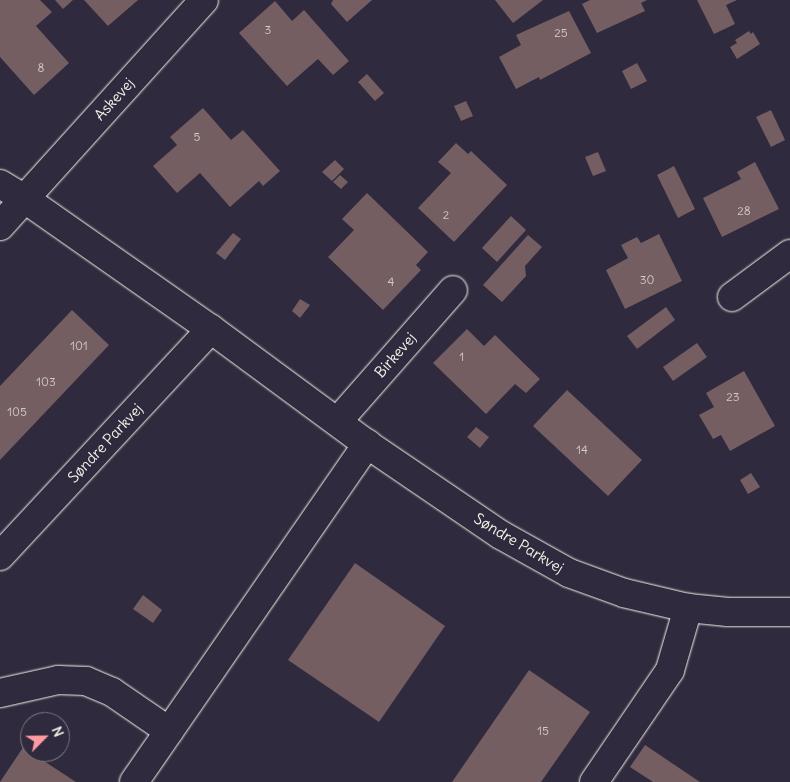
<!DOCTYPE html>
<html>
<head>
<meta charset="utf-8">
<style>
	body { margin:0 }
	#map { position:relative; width:790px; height:782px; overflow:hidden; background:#2f2a3d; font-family:Delius,sans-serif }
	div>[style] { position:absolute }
	.building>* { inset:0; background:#745e62 }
	.roads { filter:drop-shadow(0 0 1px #f4f1e8) drop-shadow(0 0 1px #f4f1e8) }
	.minor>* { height:28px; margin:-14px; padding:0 14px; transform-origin:14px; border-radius:14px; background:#2f2a3d }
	span { translate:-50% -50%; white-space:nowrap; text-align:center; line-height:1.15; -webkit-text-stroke:4px #2f2a3d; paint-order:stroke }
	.number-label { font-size:12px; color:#d4ccc6 }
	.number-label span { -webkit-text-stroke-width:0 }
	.street-label { font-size:15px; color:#f4f1e8 }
	.north { position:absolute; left:20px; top:712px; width:50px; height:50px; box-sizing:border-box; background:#2f2a3d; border:1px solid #7e7a81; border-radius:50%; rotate:67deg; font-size:14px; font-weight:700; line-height:20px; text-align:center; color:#f4f1e8 }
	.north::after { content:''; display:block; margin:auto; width:18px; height:22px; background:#ff9aa2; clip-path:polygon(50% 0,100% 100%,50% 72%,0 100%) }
</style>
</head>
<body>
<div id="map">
	<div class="building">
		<i style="clip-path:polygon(0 0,40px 0,52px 12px,36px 26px,69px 63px,34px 95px,0 57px)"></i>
		<i style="clip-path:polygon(55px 0,73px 0,63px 9px)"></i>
		<i style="clip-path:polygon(84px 0,138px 0,108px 26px)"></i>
		<i style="clip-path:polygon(333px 0,372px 0,347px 22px,331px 4px)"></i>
		<i style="clip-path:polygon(495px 0,543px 0,513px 23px)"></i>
		<i style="clip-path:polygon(590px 0,647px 0,641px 3px,645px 11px,597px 33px,582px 4px)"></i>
		<i style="clip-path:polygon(697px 0,737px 0,726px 5px,735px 24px,714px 34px)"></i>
		<i style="clip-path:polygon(275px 1px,292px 21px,304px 10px,349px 61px,333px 75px,318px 59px,287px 86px,239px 33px)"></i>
		<i style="clip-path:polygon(569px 11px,591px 53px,540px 80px,539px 77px,516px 89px,499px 57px,521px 45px,516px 35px)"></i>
		<i style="clip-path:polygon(749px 31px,751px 34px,753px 32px,760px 44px,737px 59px,730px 47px,737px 43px,735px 40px)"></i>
		<i style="clip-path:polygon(637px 63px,647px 81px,631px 89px,622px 71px)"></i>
		<i style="clip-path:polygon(367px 74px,384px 93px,375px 101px,358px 82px)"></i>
		<i style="clip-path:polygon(466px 101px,473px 116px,461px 121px,454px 106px)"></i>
		<i style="clip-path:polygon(203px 108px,231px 140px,243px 130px,280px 171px,263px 186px,259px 181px,230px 207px,200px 173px,177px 193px,153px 166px,177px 145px,170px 137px)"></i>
		<i style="clip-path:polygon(771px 110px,785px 140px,771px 147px,756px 117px)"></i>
		<i style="clip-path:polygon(456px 143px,468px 154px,471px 151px,507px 185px,454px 242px,418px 208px,451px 173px,438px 162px)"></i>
		<i style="clip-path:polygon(598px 152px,606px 171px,593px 176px,585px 157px)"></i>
		<i style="clip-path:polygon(335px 160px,344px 169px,332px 181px,322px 172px)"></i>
		<i style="clip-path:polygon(755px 162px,779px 209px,722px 237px,703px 198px,741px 179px,737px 172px)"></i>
		<i style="clip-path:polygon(674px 166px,695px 209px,678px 218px,657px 175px)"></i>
		<i style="clip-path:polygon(340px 175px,348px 182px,341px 189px,333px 182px)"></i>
		<i style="clip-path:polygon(367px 193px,428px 252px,416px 265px,421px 270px,383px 310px,328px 257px,354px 230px,342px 219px)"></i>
		<i style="clip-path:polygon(511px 216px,526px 230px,497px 262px,482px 248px)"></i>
		<i style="clip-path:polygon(233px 233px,241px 239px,225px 260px,216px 253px)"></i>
		<i style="clip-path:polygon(659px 234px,682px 281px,625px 309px,606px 270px,628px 258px,621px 245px,637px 237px,641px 243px)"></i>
		<i style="clip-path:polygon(528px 235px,542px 247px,525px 266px,526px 276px,502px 302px,483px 285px)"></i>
		<i style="clip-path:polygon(300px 299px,310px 305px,300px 318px,292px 311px)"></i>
		<i style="clip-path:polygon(666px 307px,675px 320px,637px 349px,627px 336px)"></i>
		<i style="clip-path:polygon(72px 310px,109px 345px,0 460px,0 386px)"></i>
		<i style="clip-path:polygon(467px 329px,484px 346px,495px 335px,540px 379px,526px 393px,515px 384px,486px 414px,433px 363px)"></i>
		<i style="clip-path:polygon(697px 343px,707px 357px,673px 381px,663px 367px)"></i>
		<i style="clip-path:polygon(744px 371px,775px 426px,730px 451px,721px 435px,713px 439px,699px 415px,714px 407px,706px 393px)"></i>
		<i style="clip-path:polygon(567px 390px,642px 460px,608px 496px,533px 426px)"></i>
		<i style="clip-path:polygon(476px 427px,489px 437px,480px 448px,467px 437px)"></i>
		<i style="clip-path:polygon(751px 473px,760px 487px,748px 494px,740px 480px)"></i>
		<i style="clip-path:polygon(355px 563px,445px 626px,379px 722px,288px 660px)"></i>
		<i style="clip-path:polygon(143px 595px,162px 610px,153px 623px,133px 609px)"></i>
		<i style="clip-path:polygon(529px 670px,590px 712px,541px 782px,452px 782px)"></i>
		<i style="clip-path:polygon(645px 745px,700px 782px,653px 782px,630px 767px)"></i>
		<i style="clip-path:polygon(24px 746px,30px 752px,76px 782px,0 782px)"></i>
	</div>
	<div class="roads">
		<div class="minor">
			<i style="left:0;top:184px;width:29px;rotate:31deg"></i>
			<i style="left:25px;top:199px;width:227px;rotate:35deg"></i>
			<i style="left:211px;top:329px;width:194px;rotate:36.4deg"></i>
			<i style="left:367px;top:444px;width:162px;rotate:34.2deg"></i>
			<i style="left:501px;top:535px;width:78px;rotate:29.2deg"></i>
			<i style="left:569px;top:573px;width:59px;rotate:20deg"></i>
			<i style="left:624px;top:593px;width:66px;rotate:13.2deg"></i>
			<i style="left:688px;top:608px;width:40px;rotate:5.7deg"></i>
			<i style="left:728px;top:612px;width:62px"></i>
			<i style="left:0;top:226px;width:304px;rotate:-47.9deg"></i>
			<i style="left:732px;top:297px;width:72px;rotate:-36.6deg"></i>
			<i style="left:338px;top:421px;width:174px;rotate:-48.7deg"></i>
			<i style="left:0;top:556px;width:310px;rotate:-47.1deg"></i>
			<i style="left:0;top:693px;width:59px;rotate:-12.6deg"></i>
			<i style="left:58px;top:680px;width:28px;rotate:2deg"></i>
			<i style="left:86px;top:681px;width:28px;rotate:23deg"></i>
			<i style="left:112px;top:692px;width:69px;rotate:34.4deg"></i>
			<i style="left:134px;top:782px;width:411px;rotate:-55.4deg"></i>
			<i style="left:594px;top:782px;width:135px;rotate:-55.8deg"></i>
			<i style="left:670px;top:670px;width:65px;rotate:-73.8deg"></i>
		</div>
	</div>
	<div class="number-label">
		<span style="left:268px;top:30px">3</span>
		<span style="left:561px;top:33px">25</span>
		<span style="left:41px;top:68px">8</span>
		<span style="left:197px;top:137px">5</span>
		<span style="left:744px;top:211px">28</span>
		<span style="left:446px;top:215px">2</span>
		<span style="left:647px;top:280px">30</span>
		<span style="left:391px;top:282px">4</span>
		<span style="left:79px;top:346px">101</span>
		<span style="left:462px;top:357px">1</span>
		<span style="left:46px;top:382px">103</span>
		<span style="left:733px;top:397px">23</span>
		<span style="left:17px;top:412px">105</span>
		<span style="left:582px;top:450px">14</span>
		<span style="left:543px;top:731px">15</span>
	</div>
	<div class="street-label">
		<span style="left:114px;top:99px;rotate:-48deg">Askevej</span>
		<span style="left:395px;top:355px;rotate:-49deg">Birkevej</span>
		<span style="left:105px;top:443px;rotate:-47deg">Søndre Parkvej</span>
		<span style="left:519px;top:543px;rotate:31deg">Søndre Parkvej</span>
	</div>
	<div class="north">N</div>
</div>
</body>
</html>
